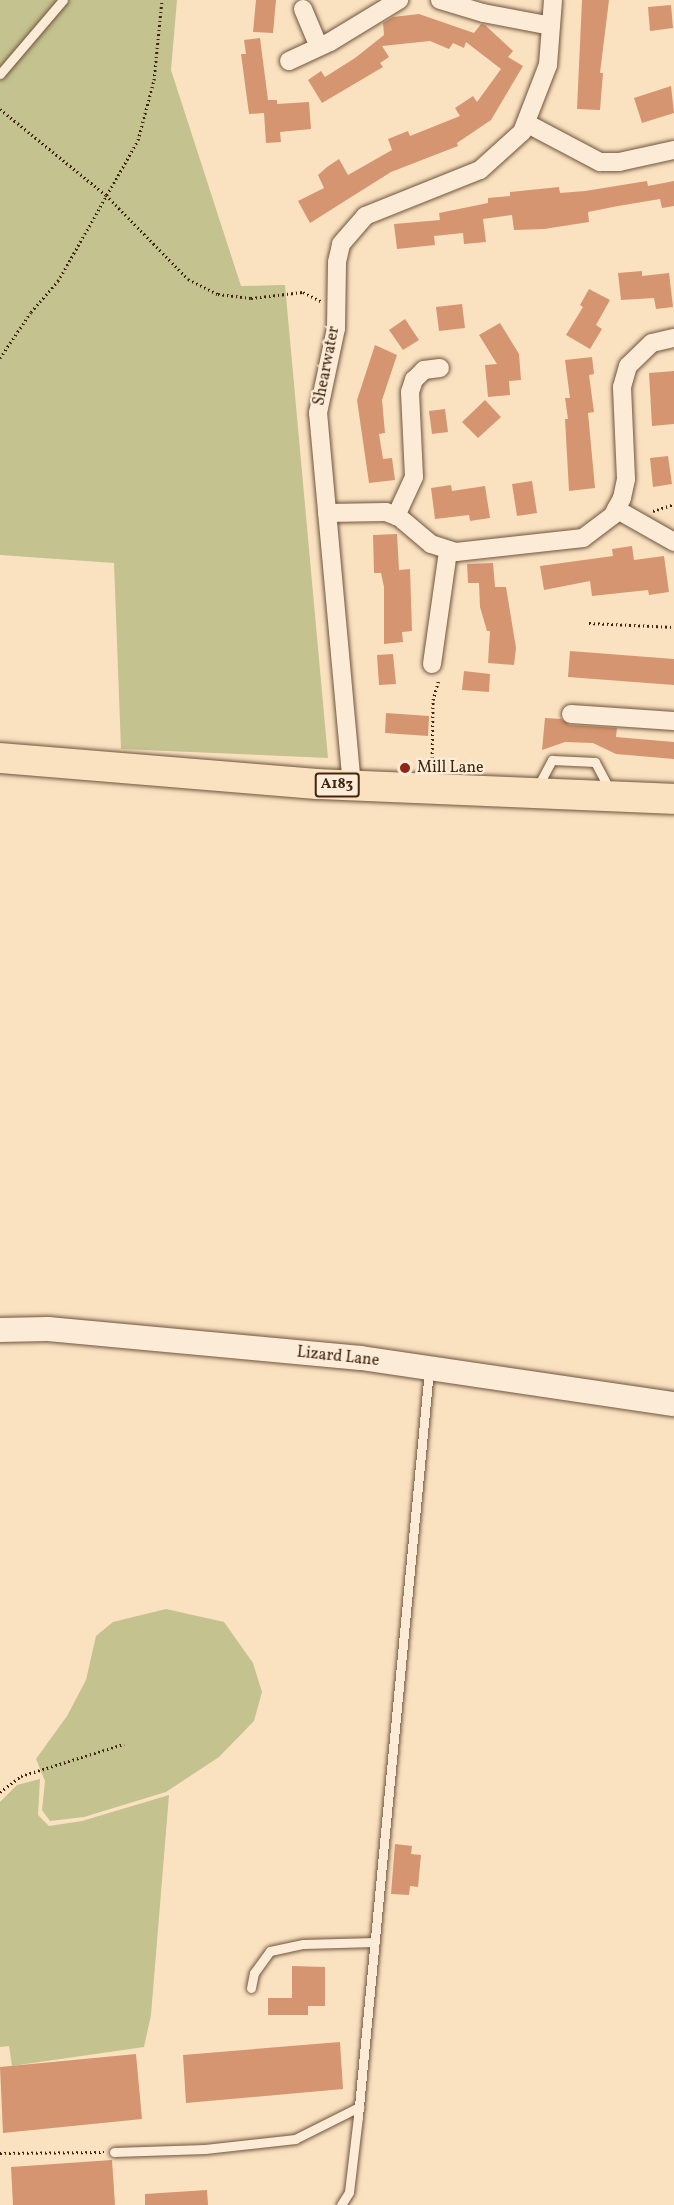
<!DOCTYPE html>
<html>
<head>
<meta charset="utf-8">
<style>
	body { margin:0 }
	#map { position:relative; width:674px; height:2205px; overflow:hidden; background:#fae2c1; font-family:Vollkorn,serif }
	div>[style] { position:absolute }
	.green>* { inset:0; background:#c4c28f }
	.building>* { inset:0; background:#d59570 }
	.path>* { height:3px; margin-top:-1.5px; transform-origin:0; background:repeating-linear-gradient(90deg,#422510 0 1.5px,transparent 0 4.5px) }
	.roads { filter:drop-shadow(0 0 2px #70543c) drop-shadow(0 0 2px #70543c) }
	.service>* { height:9px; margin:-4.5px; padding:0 4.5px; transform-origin:4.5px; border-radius:4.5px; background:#fcecd7 }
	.minor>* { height:18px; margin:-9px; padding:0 9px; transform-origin:9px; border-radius:9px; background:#fcecd7 }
	.tertiary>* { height:24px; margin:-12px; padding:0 12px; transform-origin:12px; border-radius:12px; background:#fcecd7 }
	.primary>* { height:30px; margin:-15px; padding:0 15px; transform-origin:15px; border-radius:15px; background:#fae2c1 }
	.dots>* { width:16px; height:16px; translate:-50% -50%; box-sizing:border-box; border:3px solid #fcecd7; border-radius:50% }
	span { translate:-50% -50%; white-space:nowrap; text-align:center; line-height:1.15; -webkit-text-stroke:4.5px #fcecd7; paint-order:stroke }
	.shield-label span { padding:2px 4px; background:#fcecd7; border:2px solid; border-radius:4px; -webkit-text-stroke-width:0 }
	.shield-label { font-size:15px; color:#422510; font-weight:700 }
	.street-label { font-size:16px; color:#422510 }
	.poi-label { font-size:16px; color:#422510 }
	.left { translate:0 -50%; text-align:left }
</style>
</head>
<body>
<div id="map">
	<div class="green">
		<i style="clip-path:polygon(0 0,177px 0,171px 70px,241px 286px,285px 285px,328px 758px,121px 749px,114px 563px,0 555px)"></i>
		<i style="clip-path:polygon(166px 1609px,224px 1622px,253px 1663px,262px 1692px,254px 1721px,219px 1757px,166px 1792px,84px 1817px,50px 1821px,42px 1810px,45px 1781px,36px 1759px,67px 1716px,86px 1680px,96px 1636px,113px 1622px)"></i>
		<i style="clip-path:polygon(40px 1779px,38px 1815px,49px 1826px,82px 1821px,169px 1795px,151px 2015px,144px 2047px,12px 2066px,9px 2046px,0 2047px,0 1802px,17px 1785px)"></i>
	</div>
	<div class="building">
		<i style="clip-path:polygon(256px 0,276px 0,273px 33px,253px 32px)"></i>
		<i style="clip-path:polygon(582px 0,609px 0,600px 73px,603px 73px,600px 110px,577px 109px)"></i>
		<i style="clip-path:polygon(671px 5px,673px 28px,650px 31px,648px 7px)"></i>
		<i style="clip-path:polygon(419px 14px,474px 33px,481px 24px,485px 25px,513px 51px,508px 57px,523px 66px,491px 120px,457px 143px,458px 146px,391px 172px,310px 223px,298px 201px,324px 188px,318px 175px,327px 167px,339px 159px,348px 175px,392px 150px,388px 139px,408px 131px,410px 136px,460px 116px,455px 108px,473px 96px,477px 102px,501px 69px,466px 42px,464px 48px,453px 43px,449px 49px,430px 41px,382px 46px,389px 57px,380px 63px,383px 67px,322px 103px,308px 80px,321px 71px,325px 77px,355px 58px,384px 35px,383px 23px,393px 17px)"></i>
		<i style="clip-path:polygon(260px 38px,268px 100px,277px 100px,277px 104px,309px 102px,311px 129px,280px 132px,281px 142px,266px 143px,264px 113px,249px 114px,241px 54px,246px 54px,244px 40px)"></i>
		<i style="clip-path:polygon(671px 86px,674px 113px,642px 123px,634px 98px)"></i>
		<i style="clip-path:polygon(647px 181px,648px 186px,674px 181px,674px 206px,662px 208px,660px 199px,618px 206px,588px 212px,589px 222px,544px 229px,514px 230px,512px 215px,483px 219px,486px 242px,464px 244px,463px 233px,434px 236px,435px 245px,397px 249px,394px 224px,440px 220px,439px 213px,488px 203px,488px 198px,510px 196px,510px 192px,559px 187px,560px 193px,585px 191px)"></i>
		<i style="clip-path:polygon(642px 271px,642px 276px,669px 273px,673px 307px,656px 309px,654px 298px,621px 300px,618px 273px)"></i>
		<i style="clip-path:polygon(589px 289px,610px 300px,596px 325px,602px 329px,590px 349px,566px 335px,583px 307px,580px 305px)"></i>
		<i style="clip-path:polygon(462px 304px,465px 328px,439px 331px,436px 307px)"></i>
		<i style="clip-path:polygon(405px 319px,419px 340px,403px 350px,389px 330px)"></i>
		<i style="clip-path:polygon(500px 323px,519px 354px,521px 380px,509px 381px,510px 395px,488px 397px,485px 365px,497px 364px,479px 335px)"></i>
		<i style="clip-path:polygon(375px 345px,397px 355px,382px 400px,385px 433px,379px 434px,383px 459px,392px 458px,395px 480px,369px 483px,357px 400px)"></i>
		<i style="clip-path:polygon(592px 357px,594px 374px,589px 375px,594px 412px,588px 413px,595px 488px,569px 491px,565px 419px,568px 419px,565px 398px,570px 398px,565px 360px)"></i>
		<i style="clip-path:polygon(674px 371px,674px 424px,652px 426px,649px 373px)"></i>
		<i style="clip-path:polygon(485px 400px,501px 417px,478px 438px,462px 422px)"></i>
		<i style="clip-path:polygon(445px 409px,448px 432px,432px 434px,429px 411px)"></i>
		<i style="clip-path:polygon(668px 456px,672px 484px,653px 487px,650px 458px)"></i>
		<i style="clip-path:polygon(532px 481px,537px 513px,517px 516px,512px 484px)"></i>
		<i style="clip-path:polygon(451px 485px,452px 491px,485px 486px,490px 518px,470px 521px,469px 515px,435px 519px,431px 488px)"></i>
		<i style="clip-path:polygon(397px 534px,399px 570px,410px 569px,412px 631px,402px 632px,403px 642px,384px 644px,384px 587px,381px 573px,374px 573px,373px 535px)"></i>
		<i style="clip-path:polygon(632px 546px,634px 560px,664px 556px,669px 592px,649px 595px,648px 590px,592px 596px,590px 581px,544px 590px,540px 566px,613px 556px,612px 549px)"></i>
		<i style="clip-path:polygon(493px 563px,495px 587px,506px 587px,516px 648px,514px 665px,488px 663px,490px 631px,487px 631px,480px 607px,479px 583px,468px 583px,467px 564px)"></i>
		<i style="clip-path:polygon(570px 651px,674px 659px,674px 685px,568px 677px)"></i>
		<i style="clip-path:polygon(393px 654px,396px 684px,379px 685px,377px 655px)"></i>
		<i style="clip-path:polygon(464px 671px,490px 674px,489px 692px,462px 690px)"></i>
		<i style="clip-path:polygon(386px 713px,429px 716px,428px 736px,385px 733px)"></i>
		<i style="clip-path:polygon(545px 718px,561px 719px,570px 725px,617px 728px,616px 737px,674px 742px,674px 759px,616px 754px,593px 743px,565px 742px,542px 750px)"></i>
		<i style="clip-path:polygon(395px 1844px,412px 1846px,411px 1854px,421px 1855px,418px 1887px,410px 1886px,409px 1895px,391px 1894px)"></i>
		<i style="clip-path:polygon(292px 1966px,325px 1967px,325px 2006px,308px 2006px,308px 2015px,268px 2015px,268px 1998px,292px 1998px)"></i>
		<i style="clip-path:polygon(340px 2042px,343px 2089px,186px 2103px,183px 2055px)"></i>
		<i style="clip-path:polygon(136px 2054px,142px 2119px,3px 2133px,0 2067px)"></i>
		<i style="clip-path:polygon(112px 2160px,115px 2205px,13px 2205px,11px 2167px)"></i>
		<i style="clip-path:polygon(207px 2190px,208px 2205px,145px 2205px,145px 2194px)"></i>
	</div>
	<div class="path">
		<i style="left:0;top:109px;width:136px;rotate:39.1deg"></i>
		<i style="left:106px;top:195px;width:117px;rotate:45.7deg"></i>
		<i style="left:188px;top:279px;width:34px;rotate:27deg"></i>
		<i style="left:218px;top:294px;width:33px;rotate:7deg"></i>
		<i style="left:251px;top:298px;width:52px;rotate:-6.6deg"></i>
		<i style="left:303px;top:292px;width:20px;rotate:27deg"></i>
		<i style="left:0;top:358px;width:55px;rotate:-56deg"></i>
		<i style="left:31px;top:312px;width:41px;rotate:-48.9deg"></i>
		<i style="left:58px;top:281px;width:162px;rotate:-60.4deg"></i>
		<i style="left:138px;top:140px;width:62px;rotate:-75.1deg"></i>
		<i style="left:154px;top:80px;width:80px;rotate:-84.3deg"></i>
		<i style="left:653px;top:511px;width:22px;rotate:-18deg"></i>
		<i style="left:589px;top:623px;width:85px;rotate:2.7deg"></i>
		<i style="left:432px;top:767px;width:67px;rotate:-89.1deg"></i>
		<i style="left:433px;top:700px;width:22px;rotate:-74deg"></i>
		<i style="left:0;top:1792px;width:26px;rotate:-37deg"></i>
		<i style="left:21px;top:1776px;width:108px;rotate:-17.3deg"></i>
		<i style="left:0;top:2153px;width:104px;rotate:-0.6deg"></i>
	</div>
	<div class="roads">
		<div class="service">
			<i style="left:0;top:74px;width:97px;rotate:-49.6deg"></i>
			<i style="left:537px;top:788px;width:32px;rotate:-62deg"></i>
			<i style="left:552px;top:760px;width:43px;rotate:2.7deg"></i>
			<i style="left:595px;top:762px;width:34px;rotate:62deg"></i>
			<i style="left:251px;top:1988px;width:15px;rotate:-79deg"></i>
			<i style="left:254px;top:1973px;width:27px;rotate:-54deg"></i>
			<i style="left:270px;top:1951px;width:34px;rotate:-12deg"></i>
			<i style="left:303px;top:1944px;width:72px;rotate:-1.6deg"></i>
			<i style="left:114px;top:2152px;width:91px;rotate:-1.9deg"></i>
			<i style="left:205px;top:2149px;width:91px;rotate:-6.3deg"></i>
			<i style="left:295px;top:2139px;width:72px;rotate:-26.6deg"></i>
			<i style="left:341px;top:2205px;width:15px;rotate:-58deg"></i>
			<i style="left:349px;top:2192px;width:76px;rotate:-83.2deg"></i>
			<i style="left:358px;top:2117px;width:750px;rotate:-84.57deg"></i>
		</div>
		<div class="minor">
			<i style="left:440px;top:0;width:45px;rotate:16.8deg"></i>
			<i style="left:483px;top:13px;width:69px;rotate:10.8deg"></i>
			<i style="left:303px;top:9px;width:41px;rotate:67.2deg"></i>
			<i style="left:289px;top:61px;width:45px;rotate:-24.9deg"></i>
			<i style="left:330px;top:42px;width:81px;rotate:-31.3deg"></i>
			<i style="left:526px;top:123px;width:84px;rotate:27.8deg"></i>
			<i style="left:600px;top:162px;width:19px"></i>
			<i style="left:619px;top:162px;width:56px;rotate:-12.3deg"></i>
			<i style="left:616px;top:509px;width:67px;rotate:29.6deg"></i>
			<i style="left:327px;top:513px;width:59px;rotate:-1deg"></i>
			<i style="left:386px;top:512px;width:14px;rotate:21deg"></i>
			<i style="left:399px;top:517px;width:42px;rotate:40.2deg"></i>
			<i style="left:431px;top:544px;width:26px;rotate:18deg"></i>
			<i style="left:456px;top:552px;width:128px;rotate:-6.3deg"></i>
			<i style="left:583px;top:538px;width:38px;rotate:-37deg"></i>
			<i style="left:613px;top:515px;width:19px;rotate:-62deg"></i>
			<i style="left:622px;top:498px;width:19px;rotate:-78deg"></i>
			<i style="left:626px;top:479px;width:92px;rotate:-92.5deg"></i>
			<i style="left:622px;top:387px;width:22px;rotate:-74deg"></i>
			<i style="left:628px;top:366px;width:33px;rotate:-44deg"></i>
			<i style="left:652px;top:343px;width:23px;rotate:-13deg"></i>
			<i style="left:396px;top:516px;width:43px;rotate:-65.2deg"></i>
			<i style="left:414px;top:477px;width:85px;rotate:-92.7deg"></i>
			<i style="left:410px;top:392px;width:13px;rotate:-72deg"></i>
			<i style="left:414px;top:380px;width:14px;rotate:-45deg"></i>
			<i style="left:424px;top:370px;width:16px;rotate:-7deg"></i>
			<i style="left:432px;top:664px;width:114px;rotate:-81.9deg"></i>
			<i style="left:571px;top:714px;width:103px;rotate:3.9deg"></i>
			<i style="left:352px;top:786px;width:375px;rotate:-95.2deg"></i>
			<i style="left:318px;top:413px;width:87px;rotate:-78deg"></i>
			<i style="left:336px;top:328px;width:66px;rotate:-89.1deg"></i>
			<i style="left:337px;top:262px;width:18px;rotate:-77deg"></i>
			<i style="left:341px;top:244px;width:37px;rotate:-49deg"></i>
			<i style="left:365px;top:216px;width:124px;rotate:-21.8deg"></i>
			<i style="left:480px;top:170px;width:57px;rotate:-42.1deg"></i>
			<i style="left:522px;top:132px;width:72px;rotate:-68.8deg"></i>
			<i style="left:548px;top:65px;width:65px;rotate:-85.6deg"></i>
		</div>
		<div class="tertiary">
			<i style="left:0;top:1330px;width:48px;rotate:-1.2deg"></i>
			<i style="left:48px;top:1329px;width:314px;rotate:5.3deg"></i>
			<i style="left:361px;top:1358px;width:316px;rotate:8.4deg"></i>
		</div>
		<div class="primary">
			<i style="left:0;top:758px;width:318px;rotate:4.7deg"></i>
			<i style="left:317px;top:784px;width:357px;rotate:2.4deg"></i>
		</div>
	</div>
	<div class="dots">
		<i style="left:405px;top:768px;background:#8f2418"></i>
	</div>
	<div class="shield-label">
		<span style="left:337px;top:785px">A183</span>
	</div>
	<div class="street-label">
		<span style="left:327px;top:366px;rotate:-79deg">Shearwater</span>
		<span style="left:338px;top:1357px;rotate:6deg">Lizard Lane</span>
	</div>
	<div class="poi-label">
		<span class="left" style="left:417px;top:768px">Mill Lane</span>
	</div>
</div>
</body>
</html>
